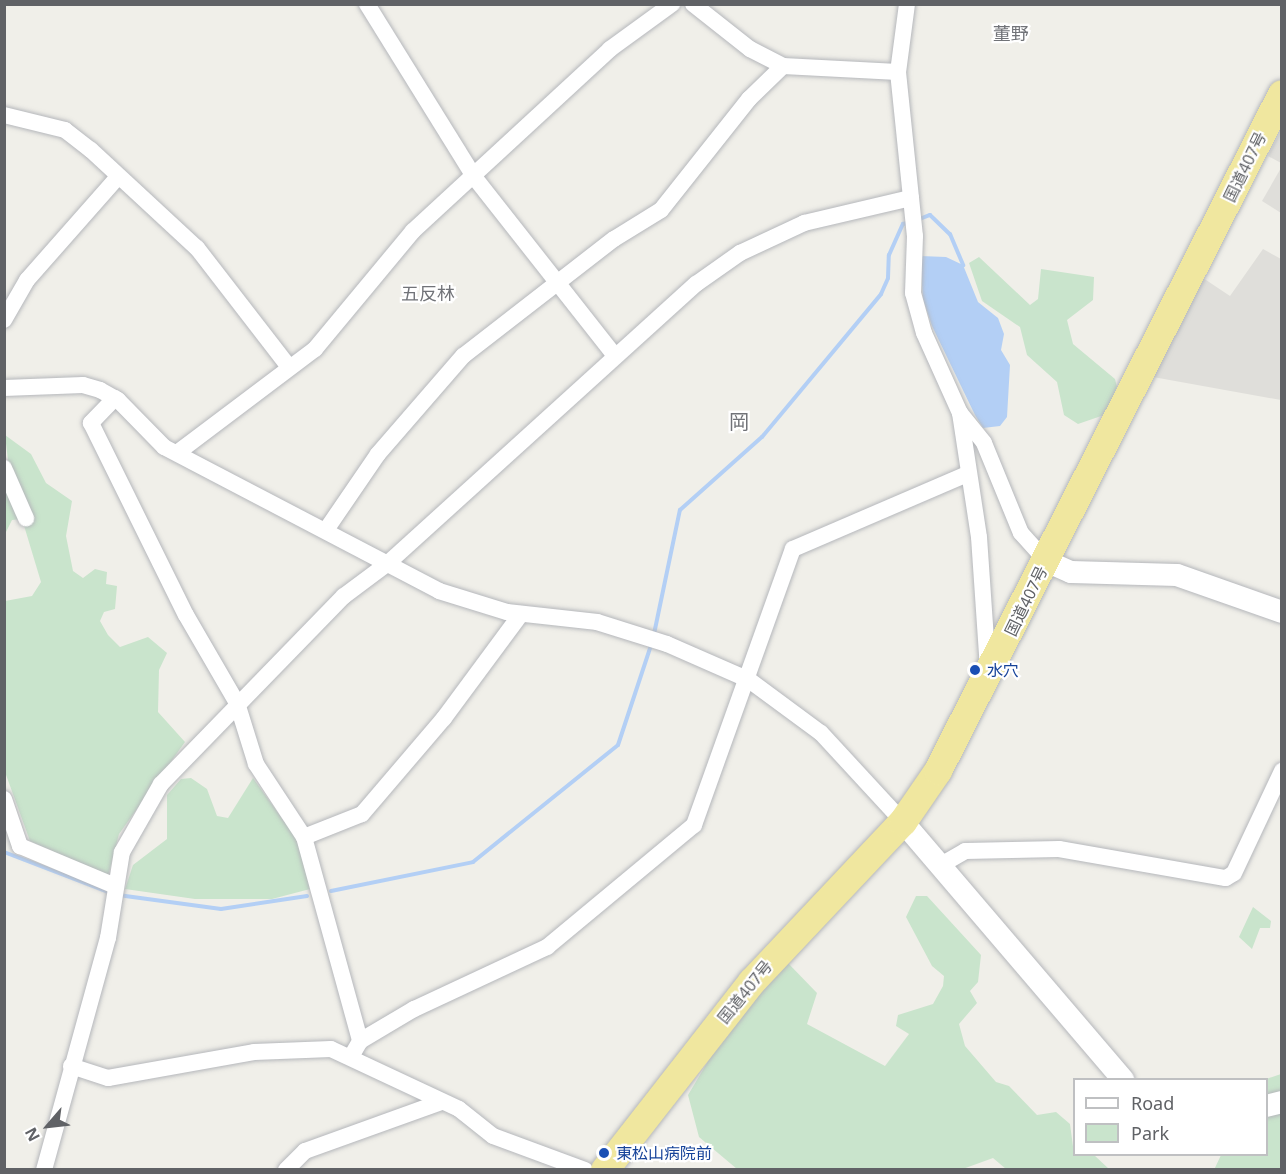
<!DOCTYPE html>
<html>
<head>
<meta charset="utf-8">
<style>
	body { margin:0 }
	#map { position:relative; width:1286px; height:1174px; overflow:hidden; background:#f0efe9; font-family:"Noto Sans","Noto Sans JP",sans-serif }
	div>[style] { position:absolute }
	.industrial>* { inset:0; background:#dfdeda }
	.green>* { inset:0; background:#c9e4cc }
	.water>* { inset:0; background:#b3cff5 }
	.stream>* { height:4px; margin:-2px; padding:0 2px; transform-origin:2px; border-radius:2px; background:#b3cff5 }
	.roads { filter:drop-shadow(0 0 2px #b5b7bb) drop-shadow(0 0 2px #b5b7bb) }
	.street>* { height:16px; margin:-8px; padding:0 8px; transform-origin:8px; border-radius:8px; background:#fff }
	.secondary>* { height:22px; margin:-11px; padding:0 11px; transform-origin:11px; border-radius:11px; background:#fff }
	.highway>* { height:28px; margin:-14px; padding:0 14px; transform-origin:14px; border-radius:14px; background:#f0e79f }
	.dots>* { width:16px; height:16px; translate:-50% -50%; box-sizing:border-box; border:3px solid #fff; border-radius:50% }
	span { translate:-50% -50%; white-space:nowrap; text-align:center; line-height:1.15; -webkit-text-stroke:4.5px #fff; paint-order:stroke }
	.street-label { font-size:16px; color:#606266 }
	.transit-label { font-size:16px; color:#164399 }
	.left { translate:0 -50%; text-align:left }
	.neighbourhood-label { font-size:18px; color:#717378 }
	.quarter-label { font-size:20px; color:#717378 }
	.frame { position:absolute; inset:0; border:6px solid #606266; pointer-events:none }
	.legend { position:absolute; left:1073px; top:1078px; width:195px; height:78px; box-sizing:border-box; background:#fff; border:2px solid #bfc0c2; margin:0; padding:8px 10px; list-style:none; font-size:18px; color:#606266 }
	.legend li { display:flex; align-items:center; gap:12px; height:30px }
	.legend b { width:30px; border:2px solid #bfc0c2 }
	.north { position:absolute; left:18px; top:1096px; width:60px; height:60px; -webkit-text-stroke:4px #fff; paint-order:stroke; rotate:242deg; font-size:16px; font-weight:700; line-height:24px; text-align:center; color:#606266 }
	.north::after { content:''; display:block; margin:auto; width:21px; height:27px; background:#606266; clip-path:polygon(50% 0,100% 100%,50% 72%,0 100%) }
</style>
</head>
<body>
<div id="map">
	<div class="industrial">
		<i style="clip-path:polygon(1281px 131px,1281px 163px,1268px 156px)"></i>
		<i style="clip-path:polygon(1281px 168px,1281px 213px,1262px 201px)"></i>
		<i style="clip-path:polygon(1263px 249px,1281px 259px,1281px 400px,1153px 377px,1203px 278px,1230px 296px)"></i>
	</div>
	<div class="green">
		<i style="clip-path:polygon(979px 257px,1030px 305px,1038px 299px,1041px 269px,1094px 277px,1093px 300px,1067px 320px,1073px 344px,1115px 379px,1117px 387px,1107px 414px,1078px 424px,1064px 415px,1057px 382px,1027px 355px,1020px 327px,982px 301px,969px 263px)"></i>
		<i style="clip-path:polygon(5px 435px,31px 454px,46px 483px,72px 501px,66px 536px,73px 571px,83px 578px,95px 569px,107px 572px,106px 584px,117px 586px,115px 609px,104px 612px,100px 621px,108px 635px,120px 647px,148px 637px,167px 653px,159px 670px,158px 712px,185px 742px,119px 834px,108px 876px,30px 841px,5px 772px,5px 601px,32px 596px,41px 582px,22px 519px,12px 520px,5px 534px,5px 482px,10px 477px)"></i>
		<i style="clip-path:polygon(191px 778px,207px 789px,217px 816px,228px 818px,253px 778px,299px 842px,310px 889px,272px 899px,195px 899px,125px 889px,133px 865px,167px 839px,167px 795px,181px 779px)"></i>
		<i style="clip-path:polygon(916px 896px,927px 896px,981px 955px,978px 982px,970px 991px,977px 1003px,959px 1024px,965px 1046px,996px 1082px,1009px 1086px,1037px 1115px,1056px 1112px,1070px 1124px,1074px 1154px,1094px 1155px,1109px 1169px,1006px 1169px,993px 1158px,960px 1170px,737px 1169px,699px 1137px,688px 1095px,713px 1053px,786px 961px,817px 993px,807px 1024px,885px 1066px,909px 1034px,896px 1026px,898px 1015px,933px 1004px,943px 986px,944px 976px,932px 966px,906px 917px)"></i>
		<i style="clip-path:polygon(1253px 907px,1271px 921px,1270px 928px,1260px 928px,1252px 949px,1239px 937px)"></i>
		<i style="clip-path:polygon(1281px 1074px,1281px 1169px,1214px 1170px,1221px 1155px,1266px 1154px,1266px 1079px)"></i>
	</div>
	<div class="water">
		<i style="clip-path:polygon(920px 256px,946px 257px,963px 265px,978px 302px,998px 318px,1004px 334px,1001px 350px,1010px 365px,1007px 417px,1000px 426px,983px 428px,975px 415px,932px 326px,923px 299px)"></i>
	</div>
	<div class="stream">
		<i style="left:917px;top:220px;width:14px;rotate:-21deg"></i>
		<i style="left:930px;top:215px;width:28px;rotate:44deg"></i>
		<i style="left:950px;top:234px;width:34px;rotate:67deg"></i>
		<i style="left:654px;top:634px;width:127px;rotate:-78.2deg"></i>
		<i style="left:680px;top:510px;width:110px;rotate:-41.7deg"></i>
		<i style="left:762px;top:437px;width:186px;rotate:-50.2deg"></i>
		<i style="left:881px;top:294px;width:17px;rotate:-66deg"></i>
		<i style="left:888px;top:278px;width:23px;rotate:-88deg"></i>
		<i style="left:889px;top:255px;width:34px;rotate:-66deg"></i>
		<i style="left:903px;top:224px;width:7px;rotate:-16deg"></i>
		<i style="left:4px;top:852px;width:115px;rotate:21deg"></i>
		<i style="left:331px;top:891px;width:145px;rotate:-11.5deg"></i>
		<i style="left:473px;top:862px;width:186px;rotate:-38.9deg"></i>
		<i style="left:618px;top:745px;width:105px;rotate:-71.7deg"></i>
		<i style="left:118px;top:895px;width:104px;rotate:7.7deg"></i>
		<i style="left:221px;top:909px;width:87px;rotate:-8.6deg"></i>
	</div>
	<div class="roads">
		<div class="street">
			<i style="left:367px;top:4px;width:205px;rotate:58.2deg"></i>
			<i style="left:475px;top:178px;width:226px;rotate:51.8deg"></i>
			<i style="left:693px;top:4px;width:73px;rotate:38.3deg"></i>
			<i style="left:750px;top:49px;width:37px;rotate:27deg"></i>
			<i style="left:783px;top:66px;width:115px;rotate:3deg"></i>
			<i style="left:907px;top:4px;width:69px;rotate:97.5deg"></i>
			<i style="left:898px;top:72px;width:165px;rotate:84.1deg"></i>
			<i style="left:915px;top:236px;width:57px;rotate:92deg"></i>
			<i style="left:913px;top:293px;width:41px;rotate:74.6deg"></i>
			<i style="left:924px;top:333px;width:88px;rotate:65.8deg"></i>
			<i style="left:960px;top:413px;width:125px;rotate:81.3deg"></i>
			<i style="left:979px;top:537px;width:131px;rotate:86.1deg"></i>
			<i style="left:4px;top:115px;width:63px;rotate:13.8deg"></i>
			<i style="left:65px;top:130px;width:33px;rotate:38deg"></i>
			<i style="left:91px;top:150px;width:144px;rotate:42.8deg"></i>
			<i style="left:197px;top:248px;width:150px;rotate:52.3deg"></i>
			<i style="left:4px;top:320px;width:46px;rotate:-60.1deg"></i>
			<i style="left:27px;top:280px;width:136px;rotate:-48.6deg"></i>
			<i style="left:4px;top:388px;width:79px;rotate:-2.2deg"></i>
			<i style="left:83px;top:385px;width:18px;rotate:16deg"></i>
			<i style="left:100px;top:390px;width:21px;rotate:29deg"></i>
			<i style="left:118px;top:400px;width:66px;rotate:45.6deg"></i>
			<i style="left:164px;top:447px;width:310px;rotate:27.6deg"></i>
			<i style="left:439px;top:591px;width:71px;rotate:17.2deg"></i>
			<i style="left:507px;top:612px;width:91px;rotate:6.3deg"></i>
			<i style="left:597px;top:622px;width:73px;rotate:17.4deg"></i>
			<i style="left:667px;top:644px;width:90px;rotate:23.7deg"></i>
			<i style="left:749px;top:680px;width:89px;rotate:36.4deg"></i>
			<i style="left:821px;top:733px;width:121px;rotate:47.3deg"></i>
			<i style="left:115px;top:398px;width:35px;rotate:134deg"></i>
			<i style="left:91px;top:423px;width:214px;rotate:63.7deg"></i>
			<i style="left:186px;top:615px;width:102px;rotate:59.9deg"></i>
			<i style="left:237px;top:703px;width:64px;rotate:72.7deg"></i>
			<i style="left:256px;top:764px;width:87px;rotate:56.7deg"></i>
			<i style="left:304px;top:837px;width:212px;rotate:74.6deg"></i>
			<i style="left:960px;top:413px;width:38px;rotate:51deg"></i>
			<i style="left:984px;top:443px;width:97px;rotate:67.7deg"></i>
			<i style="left:1021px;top:533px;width:38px;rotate:48deg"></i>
			<i style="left:177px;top:453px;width:173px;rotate:-37deg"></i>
			<i style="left:315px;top:349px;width:153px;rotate:-50.3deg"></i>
			<i style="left:413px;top:231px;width:268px;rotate:-42.7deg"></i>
			<i style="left:610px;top:49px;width:77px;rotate:-36deg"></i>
			<i style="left:4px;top:468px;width:55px;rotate:66.3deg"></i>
			<i style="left:326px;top:530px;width:92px;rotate:-55.6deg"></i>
			<i style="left:378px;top:454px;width:130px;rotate:-49.1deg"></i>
			<i style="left:463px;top:356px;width:191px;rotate:-37.8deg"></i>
			<i style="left:614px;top:239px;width:55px;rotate:-31.7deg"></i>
			<i style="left:661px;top:210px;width:142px;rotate:-51.6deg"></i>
			<i style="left:749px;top:99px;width:47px;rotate:-44.1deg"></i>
			<i style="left:4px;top:799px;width:50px;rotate:71.2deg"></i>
			<i style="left:20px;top:846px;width:103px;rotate:22.8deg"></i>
			<i style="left:304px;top:837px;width:62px;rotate:-21.6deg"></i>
			<i style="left:362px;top:814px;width:126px;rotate:-49.5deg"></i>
			<i style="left:444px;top:718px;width:129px;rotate:-53.5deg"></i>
			<i style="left:941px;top:865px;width:28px;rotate:-30deg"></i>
			<i style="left:965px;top:851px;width:94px;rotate:-1.2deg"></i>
			<i style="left:1059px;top:849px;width:169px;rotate:9.9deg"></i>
			<i style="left:1226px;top:878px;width:9px;rotate:-32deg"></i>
			<i style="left:1234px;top:873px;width:113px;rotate:-64.8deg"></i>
			<i style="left:352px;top:1055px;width:16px;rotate:-60deg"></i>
			<i style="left:360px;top:1041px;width:63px;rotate:-30.7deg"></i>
			<i style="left:414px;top:1009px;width:147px;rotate:-25deg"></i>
			<i style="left:547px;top:947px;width:191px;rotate:-39.7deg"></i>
			<i style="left:694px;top:825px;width:293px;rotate:-70.3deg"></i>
			<i style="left:793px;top:549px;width:189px;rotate:-23.3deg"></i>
			<i style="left:71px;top:1066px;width:39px;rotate:18deg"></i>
			<i style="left:108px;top:1078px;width:148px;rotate:-10.1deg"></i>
			<i style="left:254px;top:1052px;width:77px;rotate:-2.2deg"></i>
			<i style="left:331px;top:1049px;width:141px;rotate:25.1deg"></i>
			<i style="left:459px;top:1109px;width:43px;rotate:38.5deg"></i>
			<i style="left:493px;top:1136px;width:98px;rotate:20.3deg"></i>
			<i style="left:44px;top:1170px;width:241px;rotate:-74.6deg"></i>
			<i style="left:108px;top:938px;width:87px;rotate:-80.8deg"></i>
			<i style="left:122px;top:852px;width:78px;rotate:-60.2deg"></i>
			<i style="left:161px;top:784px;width:262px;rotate:-45.8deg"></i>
			<i style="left:344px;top:596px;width:54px;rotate:-36.7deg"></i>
			<i style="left:387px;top:564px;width:417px;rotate:-42.2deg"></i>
			<i style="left:696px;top:284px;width:54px;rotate:-35.2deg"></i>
			<i style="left:740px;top:253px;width:71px;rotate:-25.1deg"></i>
			<i style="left:804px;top:223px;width:110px;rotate:-13.2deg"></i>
			<i style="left:286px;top:1170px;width:27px;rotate:-45deg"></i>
			<i style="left:305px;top:1151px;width:145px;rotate:-19.8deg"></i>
		</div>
		<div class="secondary">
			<i style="left:1046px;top:561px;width:27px;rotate:24deg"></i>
			<i style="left:1071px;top:572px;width:106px;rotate:1.6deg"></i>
			<i style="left:1177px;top:575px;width:111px;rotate:19.4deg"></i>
			<i style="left:903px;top:822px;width:339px;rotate:49.5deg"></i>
			<i style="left:1266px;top:1106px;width:16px;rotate:-14deg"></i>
		</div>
		<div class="highway">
			<i style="left:605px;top:1170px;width:239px;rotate:-52deg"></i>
			<i style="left:752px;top:982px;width:220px;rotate:-46.7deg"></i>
			<i style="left:903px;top:822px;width:62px;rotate:-55.5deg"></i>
			<i style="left:938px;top:771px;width:759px;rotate:-63.06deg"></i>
		</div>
	</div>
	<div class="dots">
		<i style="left:975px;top:670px;background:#1a4fb4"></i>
		<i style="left:604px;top:1153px;background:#1a4fb4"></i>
	</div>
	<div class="street-label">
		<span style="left:1245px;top:167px;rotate:-64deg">国道407号</span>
		<span style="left:1026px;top:601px;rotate:-64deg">国道407号</span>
		<span style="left:745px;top:992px;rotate:-51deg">国道407号</span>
	</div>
	<div class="transit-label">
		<span class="left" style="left:987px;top:670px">水穴</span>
		<span class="left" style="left:616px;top:1153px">東松山病院前</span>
	</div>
	<div class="neighbourhood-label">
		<span style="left:1011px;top:33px">董野</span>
		<span style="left:428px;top:293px">五反林</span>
	</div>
	<div class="quarter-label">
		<span style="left:739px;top:421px">岡</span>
	</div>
	<div class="frame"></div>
	<ul class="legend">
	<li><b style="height:8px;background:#fff"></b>Road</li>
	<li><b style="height:16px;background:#c9e4cc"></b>Park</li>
	</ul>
	<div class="north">N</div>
</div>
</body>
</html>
